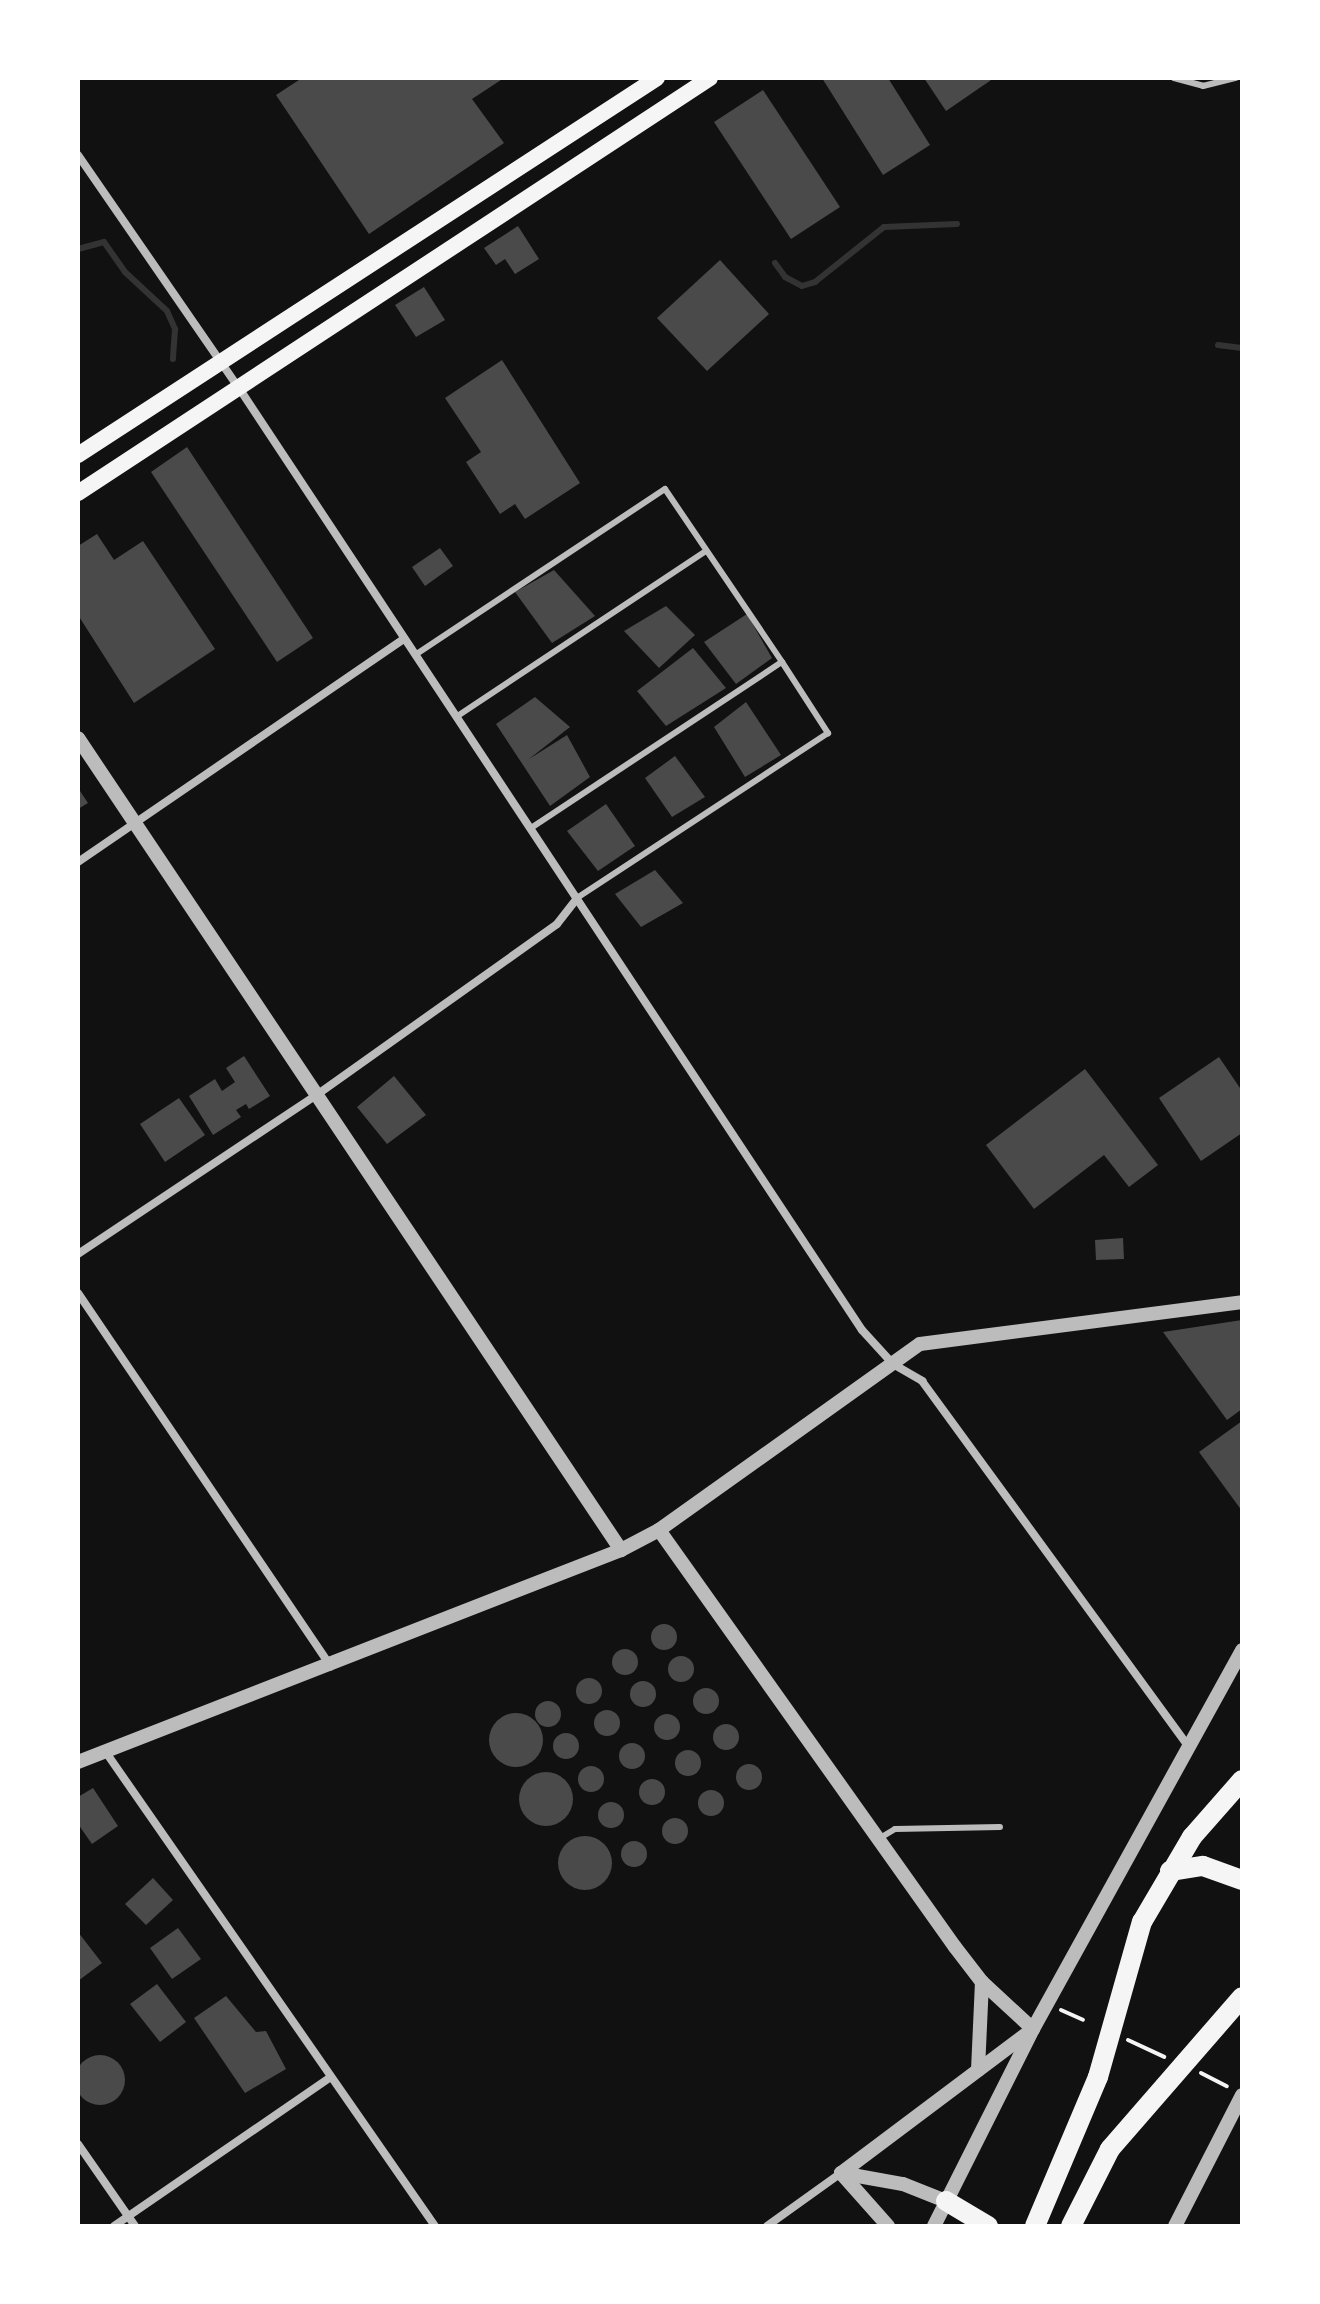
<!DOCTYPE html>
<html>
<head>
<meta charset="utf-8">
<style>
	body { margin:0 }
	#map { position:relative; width:1320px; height:2304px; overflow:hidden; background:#111; font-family:"Zilla Slab",serif }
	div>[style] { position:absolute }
	.stream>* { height:6px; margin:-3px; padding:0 3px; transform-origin:3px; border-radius:3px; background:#333 }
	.building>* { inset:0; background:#4a4a4a }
	.round { border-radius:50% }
	.path>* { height:4px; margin:-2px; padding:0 2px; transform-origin:2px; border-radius:2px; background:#f5f5f5 }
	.service>* { height:6px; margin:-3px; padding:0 3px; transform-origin:3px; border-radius:3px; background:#bcbcbc }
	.minor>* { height:8px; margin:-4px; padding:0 4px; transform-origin:4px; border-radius:4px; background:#bcbcbc }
	.tertiary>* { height:14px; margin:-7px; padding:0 7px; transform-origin:7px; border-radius:7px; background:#bcbcbc }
	.secondary>* { height:16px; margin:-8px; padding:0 8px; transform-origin:8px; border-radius:8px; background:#f5f5f5 }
	.trunk>* { height:20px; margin:-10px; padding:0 10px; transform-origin:10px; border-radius:10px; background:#f5f5f5 }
	span { translate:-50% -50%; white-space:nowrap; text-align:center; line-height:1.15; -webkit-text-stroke:8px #fff; paint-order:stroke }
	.frame { position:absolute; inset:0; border:80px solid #fff; pointer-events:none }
</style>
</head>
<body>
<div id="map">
	<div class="stream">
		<i style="left:78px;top:249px;width:27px;rotate:-15deg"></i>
		<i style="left:104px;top:242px;width:37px;rotate:55deg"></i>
		<i style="left:125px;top:272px;width:57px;rotate:42.9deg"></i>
		<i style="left:167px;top:311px;width:20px;rotate:66deg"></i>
		<i style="left:175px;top:329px;width:30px;rotate:94deg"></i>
		<i style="left:775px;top:263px;width:17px;rotate:54deg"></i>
		<i style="left:785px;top:277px;width:19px;rotate:28deg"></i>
		<i style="left:802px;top:286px;width:14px;rotate:-17deg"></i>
		<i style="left:815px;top:282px;width:88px;rotate:-38.6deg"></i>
		<i style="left:884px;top:227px;width:73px;rotate:-2.4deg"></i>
		<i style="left:1218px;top:345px;width:24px;rotate:7deg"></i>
	</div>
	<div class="building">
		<i style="clip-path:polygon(302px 78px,504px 78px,472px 99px,504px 143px,369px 234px,276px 95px)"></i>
		<i style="clip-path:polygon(822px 78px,888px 78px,930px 145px,883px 175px)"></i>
		<i style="clip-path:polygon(924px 78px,994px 78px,946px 111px)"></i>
		<i style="clip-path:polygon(763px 90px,840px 207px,791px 239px,714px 122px)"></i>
		<i style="clip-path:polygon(518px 226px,539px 259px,515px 274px,505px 259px,496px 265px,484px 248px)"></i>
		<i style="clip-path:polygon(720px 260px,769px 314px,707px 371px,657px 318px)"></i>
		<i style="clip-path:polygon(424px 287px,445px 320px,416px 337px,395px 305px)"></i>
		<i style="clip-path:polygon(502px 360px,580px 483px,525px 519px,515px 504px,500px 514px,466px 462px,481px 452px,445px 398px)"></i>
		<i style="clip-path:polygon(187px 447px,313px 638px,277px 662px,151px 472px)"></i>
		<i style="clip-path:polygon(97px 534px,114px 560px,143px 541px,215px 649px,134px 703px,78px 615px,78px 546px)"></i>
		<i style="clip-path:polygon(440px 548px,453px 566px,425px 586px,412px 567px)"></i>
		<i style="clip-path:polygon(554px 570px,595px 616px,552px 643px,515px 592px)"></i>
		<i style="clip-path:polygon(666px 606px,695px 635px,659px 668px,624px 631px)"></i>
		<i style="clip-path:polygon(747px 614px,772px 658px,736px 684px,704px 642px)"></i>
		<i style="clip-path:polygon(693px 648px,726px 688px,666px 726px,637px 691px)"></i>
		<i style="clip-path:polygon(535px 697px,570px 727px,529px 759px,567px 735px,590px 777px,550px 806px,496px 724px)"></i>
		<i style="clip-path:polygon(746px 702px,781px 755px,745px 777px,714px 727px)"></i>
		<i style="clip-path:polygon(675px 756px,705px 797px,672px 817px,645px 778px)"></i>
		<i style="clip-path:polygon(78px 788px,88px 803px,78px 809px)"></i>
		<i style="clip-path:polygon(606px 804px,635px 846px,598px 871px,567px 831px)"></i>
		<i style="clip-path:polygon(655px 870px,683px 903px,641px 927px,615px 894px)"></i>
		<i style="clip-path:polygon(244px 1056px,270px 1096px,249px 1109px,246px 1104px,236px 1110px,241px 1117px,213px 1135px,189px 1096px,215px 1079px,222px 1091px,235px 1082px,226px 1068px)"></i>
		<i style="clip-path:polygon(1219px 1057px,1242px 1091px,1242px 1133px,1201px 1161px,1159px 1098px)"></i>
		<i style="clip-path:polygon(1085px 1069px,1158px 1165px,1129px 1187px,1104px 1155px,1034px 1209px,986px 1145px)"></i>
		<i style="clip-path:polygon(394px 1076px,426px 1115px,387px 1144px,357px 1107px)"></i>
		<i style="clip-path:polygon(179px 1098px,205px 1135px,165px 1162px,140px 1124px)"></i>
		<i style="clip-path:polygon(1123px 1238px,1124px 1259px,1096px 1260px,1095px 1240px)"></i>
		<i style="clip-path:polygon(1242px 1320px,1242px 1409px,1227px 1420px,1163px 1332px)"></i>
		<i style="clip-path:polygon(1242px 1421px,1242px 1511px,1199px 1452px)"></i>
		<i class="round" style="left:651px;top:1624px;width:26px;height:26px"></i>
		<i class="round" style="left:612px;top:1649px;width:26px;height:26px"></i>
		<i class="round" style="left:668px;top:1656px;width:26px;height:26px"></i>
		<i class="round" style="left:576px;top:1678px;width:26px;height:26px"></i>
		<i class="round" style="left:630px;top:1681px;width:26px;height:26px"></i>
		<i class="round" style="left:693px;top:1688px;width:26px;height:26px"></i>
		<i class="round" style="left:535px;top:1701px;width:26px;height:26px"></i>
		<i class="round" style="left:594px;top:1710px;width:26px;height:26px"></i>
		<i class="round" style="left:489px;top:1713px;width:54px;height:54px"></i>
		<i class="round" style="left:654px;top:1714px;width:26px;height:26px"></i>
		<i class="round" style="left:713px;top:1724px;width:26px;height:26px"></i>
		<i class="round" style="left:553px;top:1733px;width:26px;height:26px"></i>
		<i class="round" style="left:619px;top:1743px;width:26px;height:26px"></i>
		<i class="round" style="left:675px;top:1750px;width:26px;height:26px"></i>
		<i class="round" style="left:736px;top:1764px;width:26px;height:26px"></i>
		<i class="round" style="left:578px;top:1766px;width:26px;height:26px"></i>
		<i class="round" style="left:519px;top:1772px;width:54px;height:54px"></i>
		<i class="round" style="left:639px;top:1779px;width:26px;height:26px"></i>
		<i style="clip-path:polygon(93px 1788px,118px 1826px,92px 1844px,78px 1824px,78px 1797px)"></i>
		<i class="round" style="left:698px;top:1790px;width:26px;height:26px"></i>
		<i class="round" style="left:598px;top:1802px;width:26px;height:26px"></i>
		<i class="round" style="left:662px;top:1818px;width:26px;height:26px"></i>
		<i class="round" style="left:558px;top:1836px;width:54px;height:54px"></i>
		<i class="round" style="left:621px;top:1841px;width:26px;height:26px"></i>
		<i style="clip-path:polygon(153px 1878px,173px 1900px,146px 1925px,125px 1904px)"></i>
		<i style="clip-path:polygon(178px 1928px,201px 1959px,172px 1979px,150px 1948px)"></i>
		<i style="clip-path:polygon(78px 1932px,102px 1963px,78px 1981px)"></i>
		<i style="clip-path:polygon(157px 1984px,186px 2022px,160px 2042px,130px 2004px)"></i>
		<i style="clip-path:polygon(226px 1996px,256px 2032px,266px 2031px,286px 2069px,245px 2093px,194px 2018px)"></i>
		<i class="round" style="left:75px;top:2055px;width:50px;height:50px"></i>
	</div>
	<div class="path">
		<i style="left:1061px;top:2010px;width:24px;rotate:24deg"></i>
		<i style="left:1128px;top:2040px;width:40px;rotate:25deg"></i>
		<i style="left:1201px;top:2073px;width:29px;rotate:27deg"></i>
	</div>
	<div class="service">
		<i style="left:1174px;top:78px;width:30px;rotate:15deg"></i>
		<i style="left:1203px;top:86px;width:34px;rotate:-14deg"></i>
		<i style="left:415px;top:655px;width:300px;rotate:-33.6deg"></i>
		<i style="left:665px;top:489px;width:209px;rotate:55.9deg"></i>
		<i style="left:782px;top:662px;width:85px;rotate:57.1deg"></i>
		<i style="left:828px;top:733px;width:300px;rotate:146.7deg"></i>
		<i style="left:456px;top:717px;width:300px;rotate:-33.6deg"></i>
		<i style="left:531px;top:828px;width:301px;rotate:-33.5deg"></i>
		<i style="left:880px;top:1838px;width:17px;rotate:-31deg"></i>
		<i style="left:895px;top:1829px;width:105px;rotate:-1.1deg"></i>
	</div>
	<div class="minor">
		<i style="left:78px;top:155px;width:283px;rotate:55.4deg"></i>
		<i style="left:239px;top:388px;width:1129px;rotate:56.52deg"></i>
		<i style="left:862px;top:1330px;width:46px;rotate:47.6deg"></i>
		<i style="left:893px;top:1364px;width:34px;rotate:30deg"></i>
		<i style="left:922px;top:1381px;width:449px;rotate:53.9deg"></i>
		<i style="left:78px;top:862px;width:395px;rotate:-34.4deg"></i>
		<i style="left:78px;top:1254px;width:288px;rotate:-33.7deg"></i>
		<i style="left:318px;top:1094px;width:293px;rotate:-35.4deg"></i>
		<i style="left:557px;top:924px;width:33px;rotate:-52deg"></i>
		<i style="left:78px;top:1293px;width:451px;rotate:55.9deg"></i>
		<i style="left:105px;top:1751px;width:578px;rotate:55.21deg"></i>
		<i style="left:78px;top:2144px;width:100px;rotate:55.2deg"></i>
		<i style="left:114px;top:2226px;width:263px;rotate:-34.5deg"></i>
		<i style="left:767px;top:2226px;width:91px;rotate:-35.6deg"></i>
	</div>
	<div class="tertiary">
		<i style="left:78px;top:738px;width:977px;rotate:56.23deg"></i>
		<i style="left:659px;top:1530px;width:511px;rotate:54.63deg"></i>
		<i style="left:955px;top:1947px;width:44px;rotate:52.4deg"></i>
		<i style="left:982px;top:1982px;width:69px;rotate:42.7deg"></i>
		<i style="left:1033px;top:2029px;width:240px;rotate:143.1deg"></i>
		<i style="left:78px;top:1762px;width:583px;rotate:-21.33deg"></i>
		<i style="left:621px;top:1550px;width:43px;rotate:-27.8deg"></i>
		<i style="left:659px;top:1530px;width:320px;rotate:-35.5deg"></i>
		<i style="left:920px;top:1344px;width:325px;rotate:-7.4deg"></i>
		<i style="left:978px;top:2070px;width:88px;rotate:-87.4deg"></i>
		<i style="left:841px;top:2173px;width:63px;rotate:10.1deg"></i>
		<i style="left:903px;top:2184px;width:46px;rotate:21.6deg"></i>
		<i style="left:841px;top:2173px;width:71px;rotate:48.4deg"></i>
		<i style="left:934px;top:2226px;width:220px;rotate:-63.3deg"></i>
		<i style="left:1033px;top:2029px;width:433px;rotate:-61.1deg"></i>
		<i style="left:1175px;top:2226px;width:147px;rotate:-62.9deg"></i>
	</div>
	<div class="secondary">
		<i style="left:78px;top:455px;width:691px;rotate:-33.07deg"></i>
		<i style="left:78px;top:493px;width:756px;rotate:-33.29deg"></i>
	</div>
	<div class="trunk">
		<i style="left:1170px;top:1871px;width:33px;rotate:-9deg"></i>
		<i style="left:1203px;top:1866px;width:41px;rotate:19.7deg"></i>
		<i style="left:946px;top:2201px;width:49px;rotate:30.8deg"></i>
		<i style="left:1035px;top:2226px;width:162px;rotate:-67.1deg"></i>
		<i style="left:1098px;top:2077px;width:161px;rotate:-74.2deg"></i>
		<i style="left:1142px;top:1922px;width:99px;rotate:-59.5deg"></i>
		<i style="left:1192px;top:1837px;width:76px;rotate:-48.7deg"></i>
		<i style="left:1071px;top:2226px;width:86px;rotate:-63.1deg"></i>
		<i style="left:1110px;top:2149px;width:201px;rotate:-49deg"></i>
	</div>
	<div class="frame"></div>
</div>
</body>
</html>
